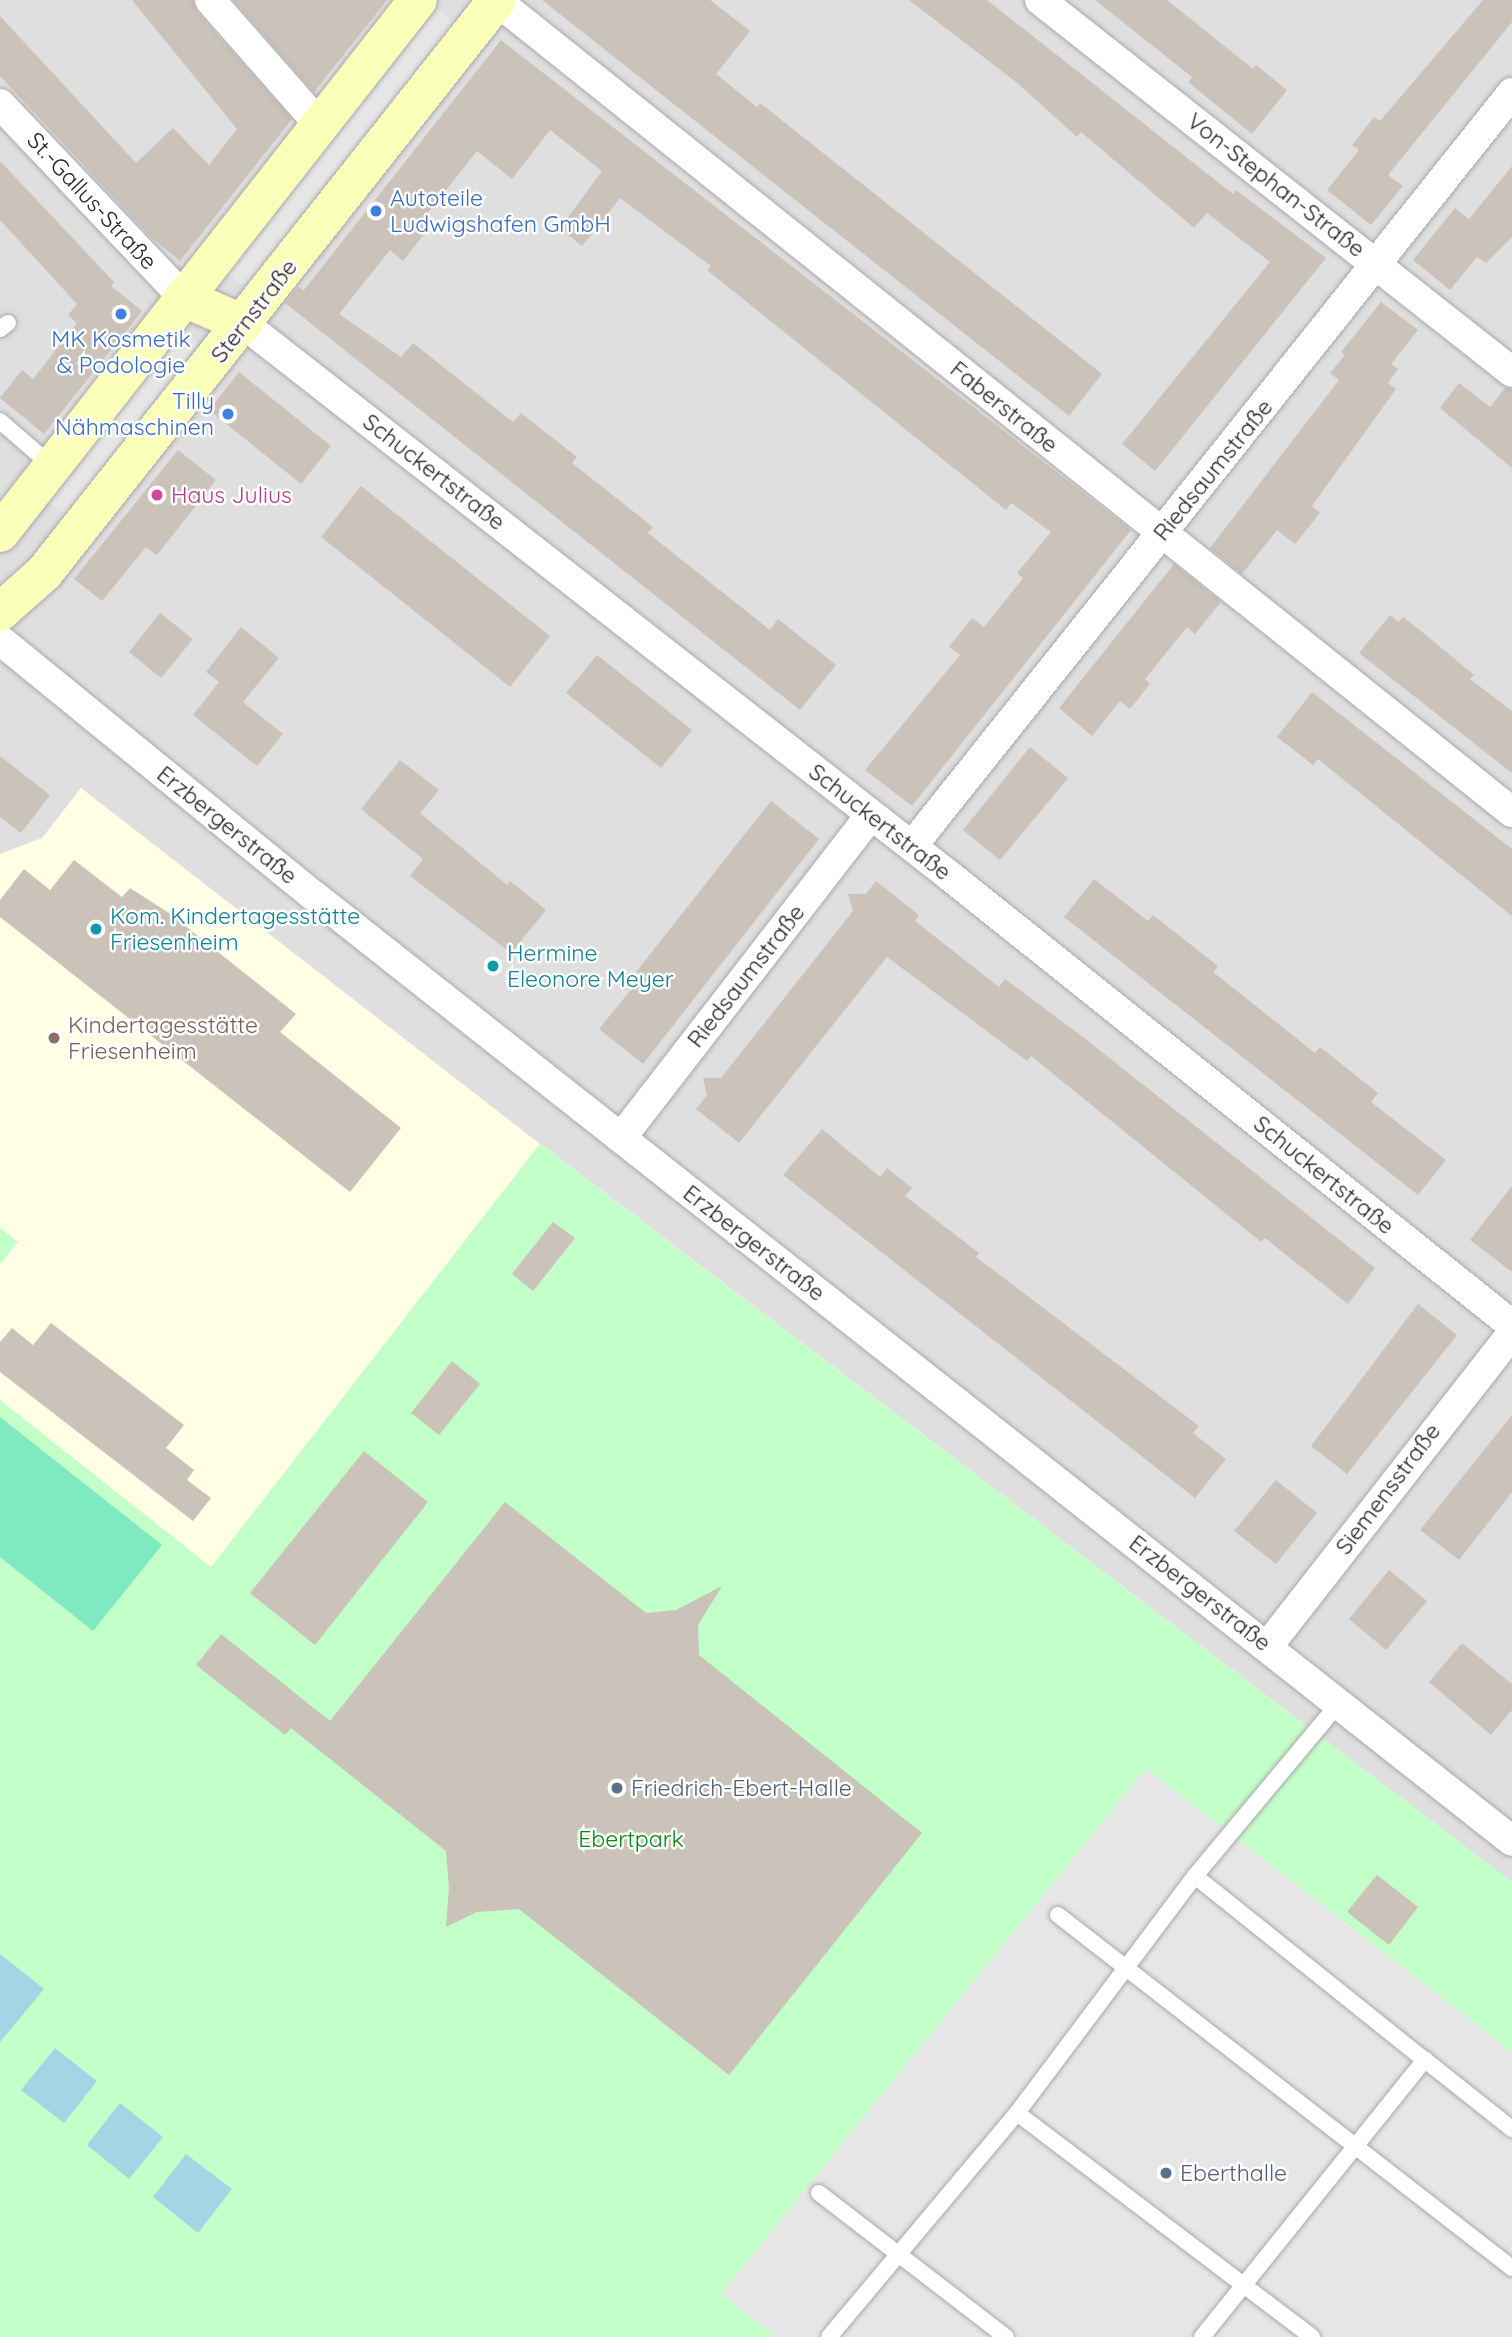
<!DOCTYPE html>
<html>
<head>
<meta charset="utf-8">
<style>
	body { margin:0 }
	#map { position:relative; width:1512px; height:2337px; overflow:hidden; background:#f3efe8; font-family:Quicksand,sans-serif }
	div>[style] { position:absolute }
	.residential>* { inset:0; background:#e0dfdf }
	.education>* { inset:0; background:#ffffe5 }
	.park>* { inset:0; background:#c3ffc8 }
	.pitch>* { inset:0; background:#7fe9c1 }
	.parking>* { inset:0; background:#e6e6e6 }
	.water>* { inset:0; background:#a4d5e4 }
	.building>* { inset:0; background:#cbc2ba }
	.roads { filter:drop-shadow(0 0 2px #a9a9a9) drop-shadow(0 0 2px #a9a9a9) }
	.lane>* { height:16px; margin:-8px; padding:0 8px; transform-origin:8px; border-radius:8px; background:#fff }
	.street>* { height:30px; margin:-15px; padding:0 15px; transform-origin:15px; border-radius:15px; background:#fff }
	.secondary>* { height:38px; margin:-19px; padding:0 19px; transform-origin:19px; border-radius:19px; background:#faffba }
	.dots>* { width:19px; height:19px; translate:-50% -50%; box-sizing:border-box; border:4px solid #fff; border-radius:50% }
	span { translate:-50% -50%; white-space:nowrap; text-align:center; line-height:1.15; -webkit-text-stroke:5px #fff; paint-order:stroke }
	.street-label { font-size:23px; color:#222 }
	.shop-label { font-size:23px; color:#366cbe }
	.left { translate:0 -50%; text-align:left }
	.right { translate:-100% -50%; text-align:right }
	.hotel-label { font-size:23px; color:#b23c85 }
	.culture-label { font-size:23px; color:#0d838f }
	.education-label { font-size:23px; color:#785e54 }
	.service-label { font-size:23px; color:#4e5e75 }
	.park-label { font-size:23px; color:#01890e }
</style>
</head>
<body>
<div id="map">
	<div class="residential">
		<i style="clip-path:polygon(0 0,1512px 0,1512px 1882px,541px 1144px,0 1400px,0 1264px,18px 1242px,0 1228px)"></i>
	</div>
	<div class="education">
		<i style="clip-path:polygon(81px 788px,540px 1144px,211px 1567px,0 1400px,0 1264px,18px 1242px,0 1228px,0 854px,42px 838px)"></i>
	</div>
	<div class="park">
		<i style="clip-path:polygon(540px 1144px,1512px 1882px,1512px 2337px,0 2337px,0 1400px,211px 1567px)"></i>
		<i style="clip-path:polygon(0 1228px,18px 1242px,0 1264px)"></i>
	</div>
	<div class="pitch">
		<i style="clip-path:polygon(0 1417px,162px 1545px,93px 1631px,0 1557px)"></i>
	</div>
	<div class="parking">
		<i style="clip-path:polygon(433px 6px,460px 26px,251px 291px,222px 271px)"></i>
		<i style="clip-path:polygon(179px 329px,204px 348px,67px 516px,46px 500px)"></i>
		<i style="clip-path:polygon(1146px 1768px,1512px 2052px,1512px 2337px,776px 2337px,721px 2294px)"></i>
	</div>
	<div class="water">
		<i style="clip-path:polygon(0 1954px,44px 1989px,0 2042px)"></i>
		<i style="clip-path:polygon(55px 2048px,97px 2081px,64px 2123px,21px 2090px)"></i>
		<i style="clip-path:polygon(120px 2103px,163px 2137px,129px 2179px,87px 2145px)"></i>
		<i style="clip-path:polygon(186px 2154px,232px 2189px,198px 2233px,153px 2197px)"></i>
	</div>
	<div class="building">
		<i style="clip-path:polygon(132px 0,193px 0,197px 12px,292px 119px,180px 261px,150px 236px,0 76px,0 16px,136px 163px,173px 128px,209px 165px,237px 129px)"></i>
		<i style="clip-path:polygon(233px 0,387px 0,314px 92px)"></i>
		<i style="clip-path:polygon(542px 0,710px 0,750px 31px,716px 74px,757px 107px,760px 103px,1102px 374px,1069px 416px)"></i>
		<i style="clip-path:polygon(909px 0,987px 0,1233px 194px,1236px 190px,1326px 258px,1155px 471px,1122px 444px,1270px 262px,1207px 213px,1194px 228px,1081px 132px,1077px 137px,1016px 82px)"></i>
		<i style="clip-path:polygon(1095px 0,1167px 0,1253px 69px,1256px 65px,1287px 90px,1252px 134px,1188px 82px,1192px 77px)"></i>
		<i style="clip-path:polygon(1483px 0,1512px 0,1512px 22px,1388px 175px,1403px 186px,1371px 225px,1327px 190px,1359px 150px,1352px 145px,1374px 117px,1380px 121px)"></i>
		<i style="clip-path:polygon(501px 40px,1131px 530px,912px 806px,865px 770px,960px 655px,949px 647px,972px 618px,984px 627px,1023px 578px,1017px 573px,1051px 532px,1011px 503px,1006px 510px,707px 270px,711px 266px,620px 198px,582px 246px,560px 228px,602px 171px,550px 130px,512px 179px,477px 151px,420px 223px,428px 229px,403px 261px,390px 250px,339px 314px,401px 357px,413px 343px,513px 422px,521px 413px,577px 457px,572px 463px,653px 527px,648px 533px,770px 630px,778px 619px,836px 665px,800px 710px,285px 303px,298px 287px,304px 290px)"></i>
		<i style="clip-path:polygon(0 161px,114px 282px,111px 286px,142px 311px,44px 434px,0 398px,22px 370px,33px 379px,77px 323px,68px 315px,77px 304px,0 220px)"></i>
		<i style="clip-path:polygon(1512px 166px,1512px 237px,1486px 263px,1477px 257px,1450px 290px,1413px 260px,1455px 208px,1469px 219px)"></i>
		<i style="clip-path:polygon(1381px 302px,1418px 330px,1391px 364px,1398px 369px,1388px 383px,1396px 389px,1312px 506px,1320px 513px,1295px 544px,1277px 530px,1242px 574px,1210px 548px,1339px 380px,1330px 373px,1345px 355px,1341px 352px)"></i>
		<i style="clip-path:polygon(239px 372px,331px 446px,301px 484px,209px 410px)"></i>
		<i style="clip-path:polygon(1459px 383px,1490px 407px,1505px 388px,1512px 389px,1512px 468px,1440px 408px)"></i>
		<i style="clip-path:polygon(178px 450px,216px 480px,157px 555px,146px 547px,102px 601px,74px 579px)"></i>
		<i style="clip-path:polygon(361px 486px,550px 636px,510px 687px,321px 537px)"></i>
		<i style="clip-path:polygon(1174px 564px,1221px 602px,1195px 634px,1187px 627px,1145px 679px,1150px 684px,1130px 709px,1120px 701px,1092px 736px,1059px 708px)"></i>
		<i style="clip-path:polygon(160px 613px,193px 639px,161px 678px,129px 652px)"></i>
		<i style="clip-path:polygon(1390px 615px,1398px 622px,1403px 617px,1426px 635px,1474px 675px,1470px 679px,1512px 711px,1512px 773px,1359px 653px)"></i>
		<i style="clip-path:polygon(241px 627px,279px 658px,243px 702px,283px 734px,257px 766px,193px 715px,219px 682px,206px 672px)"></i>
		<i style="clip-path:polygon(597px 655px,692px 730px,661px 768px,566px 693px)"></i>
		<i style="clip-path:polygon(1312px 692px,1512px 849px,1512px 916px,1318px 759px,1313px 765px,1277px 737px)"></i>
		<i style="clip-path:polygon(1030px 747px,1068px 778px,1000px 860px,963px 830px)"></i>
		<i style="clip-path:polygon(0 756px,50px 795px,21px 833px,0 817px)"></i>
		<i style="clip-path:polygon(400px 760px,439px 790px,420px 813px,507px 885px,510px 881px,546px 910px,511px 953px,410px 876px,423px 859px,361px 809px)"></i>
		<i style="clip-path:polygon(771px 801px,819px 839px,643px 1064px,599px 1029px,642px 976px,636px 972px)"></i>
		<i style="clip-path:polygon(74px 860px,122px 897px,130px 888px,169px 913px,296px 1014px,280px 1032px,401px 1128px,350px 1192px,0 917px,0 900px,24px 869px,50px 890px)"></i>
		<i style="clip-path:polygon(1094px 879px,1148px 921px,1153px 915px,1218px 966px,1213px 972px,1315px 1053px,1320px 1047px,1378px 1093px,1371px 1102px,1446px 1160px,1418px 1195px,1064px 917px)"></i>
		<i style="clip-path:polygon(876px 881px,919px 915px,915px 921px,999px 987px,1005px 979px,1079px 1034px,1375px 1268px,1348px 1304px,1265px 1238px,1261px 1242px,1031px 1056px,1027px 1061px,887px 957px,739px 1143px,696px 1109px,707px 1095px,703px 1078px,721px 1078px,853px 911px,848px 894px,866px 894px)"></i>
		<i style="clip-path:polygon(822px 1129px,880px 1177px,887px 1168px,912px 1188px,905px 1196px,979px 1253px,976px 1257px,1199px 1426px,1193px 1433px,1226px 1459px,1195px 1498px,783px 1175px)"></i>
		<i style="clip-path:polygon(1512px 1186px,1512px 1272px,1470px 1240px)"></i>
		<i style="clip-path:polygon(553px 1222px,575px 1238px,533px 1291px,512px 1274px)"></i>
		<i style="clip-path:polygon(1418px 1304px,1457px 1335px,1347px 1474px,1311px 1446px)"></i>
		<i style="clip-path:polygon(51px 1323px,184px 1425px,166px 1448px,194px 1470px,187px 1480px,211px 1498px,193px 1521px,0 1372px,0 1342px,12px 1328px,33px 1345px)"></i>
		<i style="clip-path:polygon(452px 1361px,480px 1384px,439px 1435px,411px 1413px)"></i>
		<i style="clip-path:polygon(1512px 1415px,1512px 1492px,1459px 1560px,1420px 1530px)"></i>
		<i style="clip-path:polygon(364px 1451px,428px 1502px,315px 1645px,250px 1593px)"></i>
		<i style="clip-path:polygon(1276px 1480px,1317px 1513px,1276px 1564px,1234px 1531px)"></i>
		<i style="clip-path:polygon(505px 1502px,646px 1613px,676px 1610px,722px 1586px,698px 1625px,699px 1655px,922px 1833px,729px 2075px,519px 1909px,477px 1912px,446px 1927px,449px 1888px,446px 1851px,291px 1728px,285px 1735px,196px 1665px,221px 1634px,330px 1721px)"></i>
		<i style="clip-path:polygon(1389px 1570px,1427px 1601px,1386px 1650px,1349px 1619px)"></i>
		<i style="clip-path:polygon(1462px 1643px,1512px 1684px,1512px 1710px,1491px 1735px,1429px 1682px)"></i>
		<i style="clip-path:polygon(1377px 1875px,1418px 1907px,1389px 1945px,1347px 1912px)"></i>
	</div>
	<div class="roads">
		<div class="lane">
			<i style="left:0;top:329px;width:10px;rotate:-37deg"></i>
			<i style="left:0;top:421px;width:69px;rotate:40.9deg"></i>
			<i style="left:1195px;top:1876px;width:225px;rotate:-50.2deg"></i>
			<i style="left:1058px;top:1915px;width:575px;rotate:37.87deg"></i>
			<i style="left:1017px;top:2113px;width:370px;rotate:37.2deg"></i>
			<i style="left:819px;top:2193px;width:236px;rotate:37.6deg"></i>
			<i style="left:829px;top:2337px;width:292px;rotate:-50deg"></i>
			<i style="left:1017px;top:2113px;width:296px;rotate:-53.1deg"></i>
			<i style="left:1195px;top:1876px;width:295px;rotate:38.7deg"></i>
			<i style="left:1202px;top:2337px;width:356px;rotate:-51.2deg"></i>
			<i style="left:1425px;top:2060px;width:111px;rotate:38.4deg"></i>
		</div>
		<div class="street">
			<i style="left:210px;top:0;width:167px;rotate:48.7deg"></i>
			<i style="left:1040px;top:0;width:601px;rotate:38.24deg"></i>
			<i style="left:497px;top:1px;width:1299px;rotate:38.63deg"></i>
			<i style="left:0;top:104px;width:267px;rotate:46.5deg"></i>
			<i style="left:244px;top:324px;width:898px;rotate:38.03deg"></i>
			<i style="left:951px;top:877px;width:718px;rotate:38.61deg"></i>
			<i style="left:0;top:640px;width:404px;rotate:39.2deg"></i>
			<i style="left:313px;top:895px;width:1527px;rotate:38.27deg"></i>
			<i style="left:912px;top:846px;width:963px;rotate:-51.45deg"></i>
			<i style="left:621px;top:1138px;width:408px;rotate:-52.3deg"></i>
			<i style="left:1267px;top:1647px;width:398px;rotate:-52deg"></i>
		</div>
		<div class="secondary">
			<i style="left:184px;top:298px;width:65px;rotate:23.4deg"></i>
			<i style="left:0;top:533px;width:677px;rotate:-51.9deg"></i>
			<i style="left:0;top:612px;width:59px;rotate:-41.6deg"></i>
			<i style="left:44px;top:573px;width:730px;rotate:-51.67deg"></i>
		</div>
	</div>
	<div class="dots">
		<i style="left:376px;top:211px;background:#3f7fe0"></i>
		<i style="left:121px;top:314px;background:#3f7fe0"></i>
		<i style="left:228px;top:414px;background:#3f7fe0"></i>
		<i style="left:157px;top:495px;background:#d1479c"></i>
		<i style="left:96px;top:929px;background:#0f9aa8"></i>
		<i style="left:493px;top:966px;background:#0f9aa8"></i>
		<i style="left:54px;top:1038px;background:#8d6e63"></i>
		<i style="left:617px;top:1788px;background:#5c6f8a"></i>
		<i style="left:1166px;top:2173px;background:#5c6f8a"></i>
	</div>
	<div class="street-label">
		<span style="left:1276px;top:185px;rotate:38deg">Von-Stephan-Straße</span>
		<span style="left:92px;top:201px;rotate:47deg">St.-Gallus-Straße</span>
		<span style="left:254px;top:311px;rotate:-52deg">Sternstraße</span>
		<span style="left:1004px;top:407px;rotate:39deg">Faberstraße</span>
		<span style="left:1213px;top:470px;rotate:-51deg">Riedsaumstraße</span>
		<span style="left:434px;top:472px;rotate:38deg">Schuckertstraße</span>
		<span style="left:880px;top:822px;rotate:38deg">Schuckertstraße</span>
		<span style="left:227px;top:825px;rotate:39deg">Erzbergerstraße</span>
		<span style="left:746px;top:976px;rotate:-52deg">Riedsaumstraße</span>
		<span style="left:1324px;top:1175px;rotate:39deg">Schuckertstraße</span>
		<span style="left:754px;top:1243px;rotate:38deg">Erzbergerstraße</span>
		<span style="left:1388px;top:1489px;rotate:-53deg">Siemensstraße</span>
		<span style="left:1200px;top:1593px;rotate:38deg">Erzbergerstraße</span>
	</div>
	<div class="shop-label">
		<span class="left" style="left:390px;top:211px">Autoteile<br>Ludwigshafen GmbH</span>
		<span style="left:121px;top:352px">MK Kosmetik<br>&amp; Podologie</span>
		<span class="right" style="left:214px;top:414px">Tilly<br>Nähmaschinen</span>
	</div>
	<div class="hotel-label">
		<span class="left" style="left:171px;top:495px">Haus Julius</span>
	</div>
	<div class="culture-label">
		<span class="left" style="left:110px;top:929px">Kom. Kindertagesstätte<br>Friesenheim</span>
		<span class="left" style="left:507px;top:966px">Hermine<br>Eleonore Meyer</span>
	</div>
	<div class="education-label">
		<span class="left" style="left:68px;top:1038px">Kindertagesstätte<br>Friesenheim</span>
	</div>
	<div class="service-label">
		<span class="left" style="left:631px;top:1788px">Friedrich-Ebert-Halle</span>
		<span class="left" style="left:1180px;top:2173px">Eberthalle</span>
	</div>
	<div class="park-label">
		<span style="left:631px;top:1839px">Ebertpark</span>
	</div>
</div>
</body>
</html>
